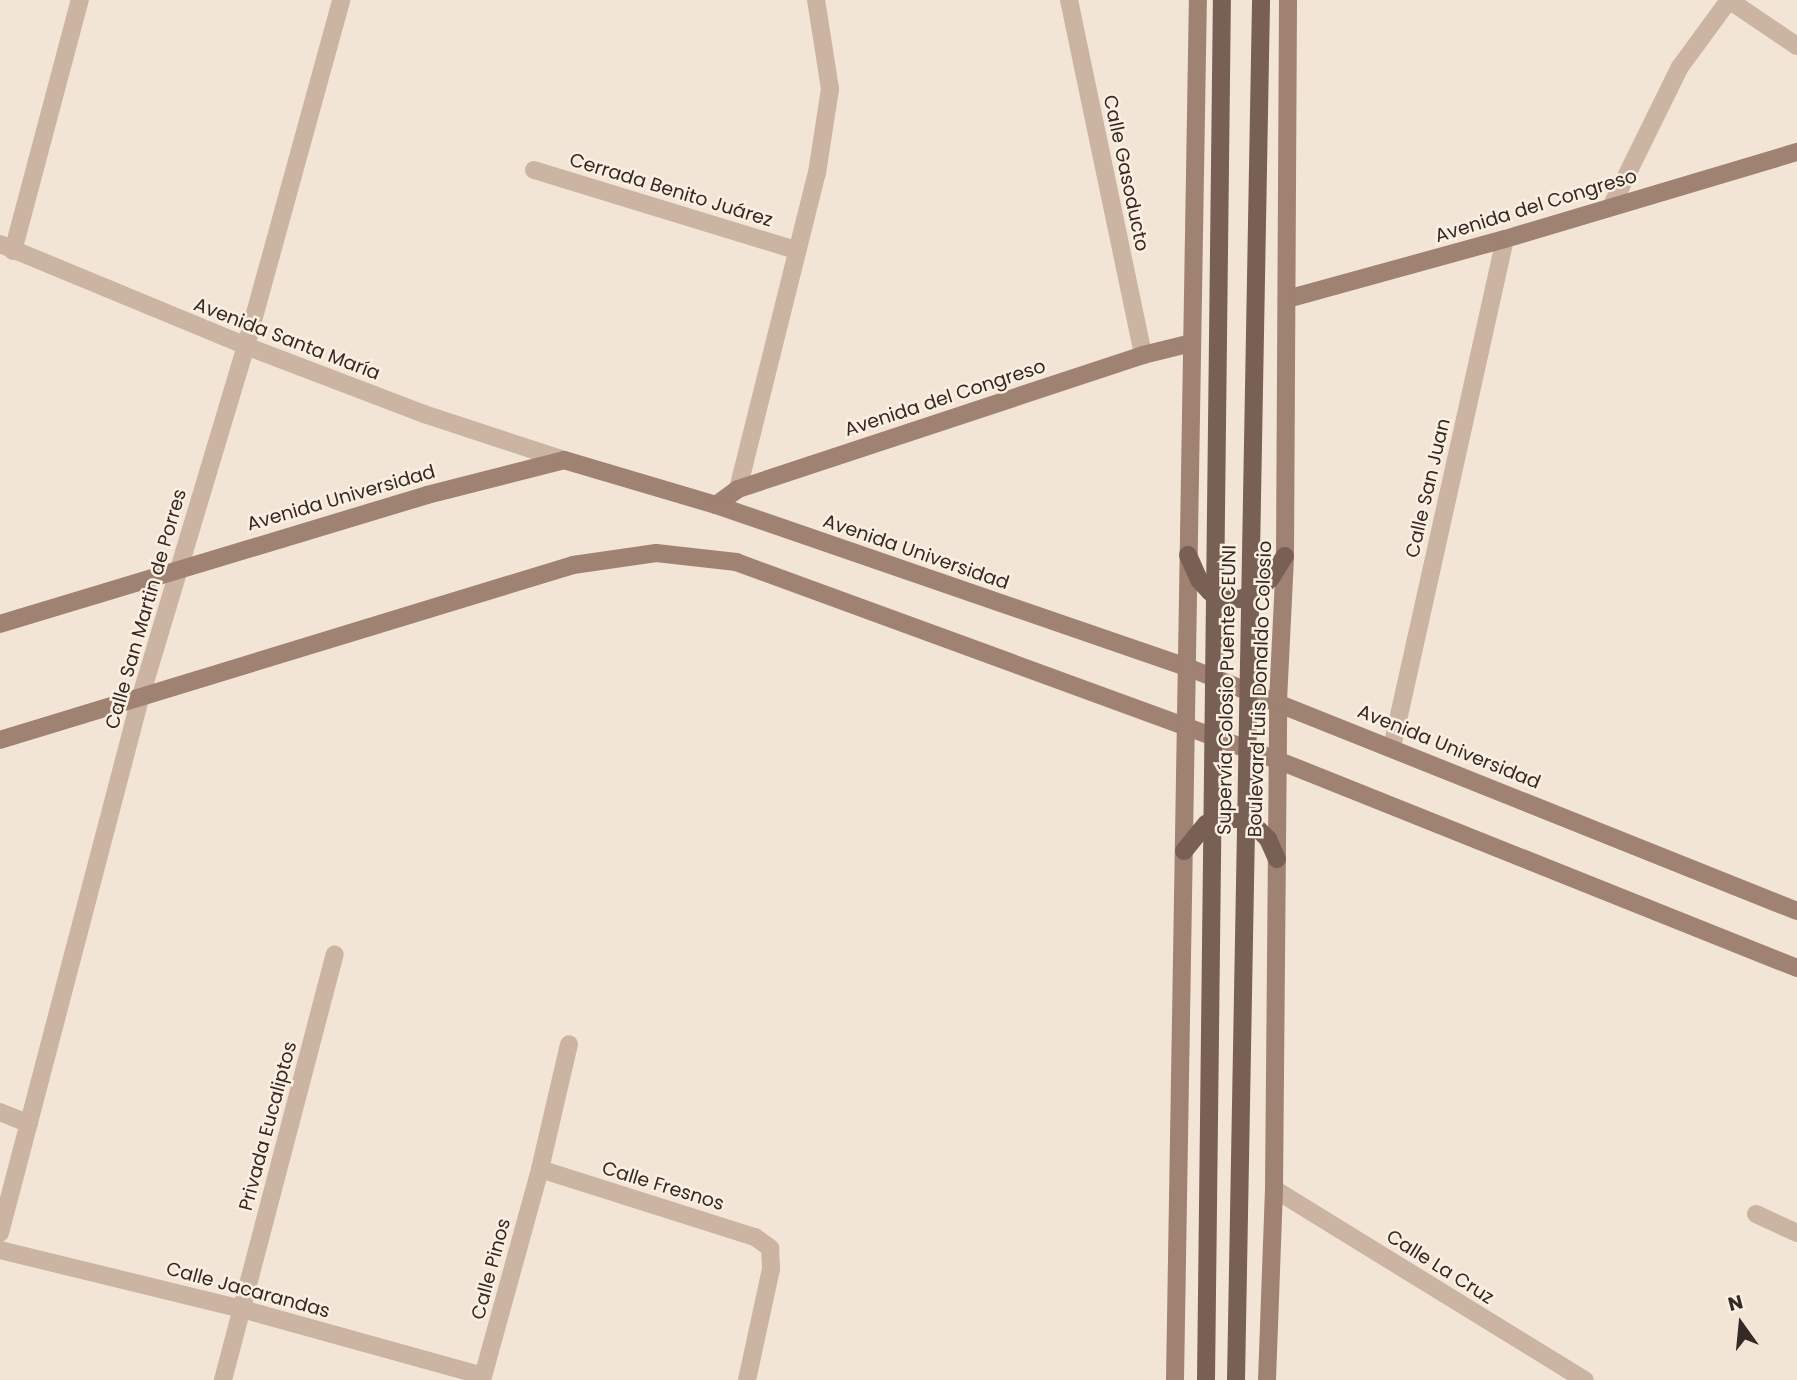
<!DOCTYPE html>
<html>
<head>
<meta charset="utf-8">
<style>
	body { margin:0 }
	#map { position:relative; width:1797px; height:1380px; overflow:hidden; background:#f2e5d5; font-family:Poppins,sans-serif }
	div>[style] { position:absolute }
	.street>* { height:18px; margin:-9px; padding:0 9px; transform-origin:9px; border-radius:9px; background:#cbb4a1 }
	.secondary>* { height:18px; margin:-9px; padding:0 9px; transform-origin:9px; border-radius:9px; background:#9f8272 }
	.primary>* { height:18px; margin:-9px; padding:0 9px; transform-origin:9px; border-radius:9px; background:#786054 }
	.primary-bridge>* { height:18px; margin:-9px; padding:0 9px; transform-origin:9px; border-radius:9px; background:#786054 }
	span { translate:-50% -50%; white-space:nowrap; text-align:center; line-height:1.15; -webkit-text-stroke:5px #faefe1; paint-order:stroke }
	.street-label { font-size:19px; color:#342924 }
	.north { position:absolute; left:1706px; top:1289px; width:70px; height:70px; -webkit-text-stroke:5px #faefe1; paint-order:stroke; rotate:345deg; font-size:19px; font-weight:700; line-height:28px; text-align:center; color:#342924 }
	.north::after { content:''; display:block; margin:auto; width:24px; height:32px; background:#342924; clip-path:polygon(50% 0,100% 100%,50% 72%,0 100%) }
</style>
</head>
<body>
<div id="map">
	<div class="street">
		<i style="left:1069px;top:0;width:363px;rotate:78.2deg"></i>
		<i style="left:1729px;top:0;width:82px;rotate:34.1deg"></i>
		<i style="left:534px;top:170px;width:274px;rotate:17deg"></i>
		<i style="left:1612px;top:205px;width:154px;rotate:-63.8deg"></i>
		<i style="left:1680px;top:67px;width:83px;rotate:-53.8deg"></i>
		<i style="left:0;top:244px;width:266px;rotate:22.5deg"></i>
		<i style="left:246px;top:346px;width:191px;rotate:20.9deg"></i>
		<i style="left:424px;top:414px;width:147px;rotate:18.2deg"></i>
		<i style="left:13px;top:251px;width:260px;rotate:-75.1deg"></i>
		<i style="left:738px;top:489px;width:326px;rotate:-76deg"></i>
		<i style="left:817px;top:173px;width:85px;rotate:-81.2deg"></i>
		<i style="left:830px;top:89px;width:90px;rotate:-98.9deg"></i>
		<i style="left:1392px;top:747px;width:520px;rotate:-77.46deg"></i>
		<i style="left:0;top:1112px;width:31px;rotate:22deg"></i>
		<i style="left:540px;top:1169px;width:225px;rotate:17.6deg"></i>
		<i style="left:755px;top:1237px;width:19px;rotate:36deg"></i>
		<i style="left:770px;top:1248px;width:21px;rotate:87deg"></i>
		<i style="left:771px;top:1269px;width:114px;rotate:102.2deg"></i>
		<i style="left:1274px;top:1189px;width:365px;rotate:31.6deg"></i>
		<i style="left:1756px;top:1214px;width:45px;rotate:24.9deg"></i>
		<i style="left:0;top:1233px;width:552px;rotate:-75.31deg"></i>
		<i style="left:140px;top:699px;width:369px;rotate:-73.3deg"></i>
		<i style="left:246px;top:346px;width:359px;rotate:-74.6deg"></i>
		<i style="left:0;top:1250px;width:249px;rotate:13.7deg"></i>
		<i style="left:242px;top:1309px;width:250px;rotate:15.5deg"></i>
		<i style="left:223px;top:1380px;width:440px;rotate:-75.3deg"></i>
		<i style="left:482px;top:1380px;width:219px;rotate:-74.6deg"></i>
		<i style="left:540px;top:1169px;width:128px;rotate:-76.9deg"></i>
	</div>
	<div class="secondary">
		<i style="left:1287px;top:299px;width:226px;rotate:-15.4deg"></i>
		<i style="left:1505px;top:239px;width:305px;rotate:-16.6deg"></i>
		<i style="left:716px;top:505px;width:27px;rotate:-36deg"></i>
		<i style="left:738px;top:489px;width:427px;rotate:-18.3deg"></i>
		<i style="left:1143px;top:355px;width:50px;rotate:-13.8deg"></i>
		<i style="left:0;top:624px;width:446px;rotate:-16.8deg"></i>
		<i style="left:427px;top:495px;width:141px;rotate:-14.3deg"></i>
		<i style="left:564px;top:460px;width:159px;rotate:16.5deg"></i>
		<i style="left:716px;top:505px;width:498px;rotate:19deg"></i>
		<i style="left:1187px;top:667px;width:657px;rotate:21.8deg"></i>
		<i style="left:0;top:740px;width:599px;rotate:-16.98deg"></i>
		<i style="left:573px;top:565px;width:84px;rotate:-8.2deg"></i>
		<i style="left:656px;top:553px;width:81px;rotate:6.4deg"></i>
		<i style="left:736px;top:562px;width:576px;rotate:20.1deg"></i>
		<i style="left:1277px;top:760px;width:560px;rotate:21.8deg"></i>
		<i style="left:1175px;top:1380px;width:1380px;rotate:-89.05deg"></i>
		<i style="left:1267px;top:1380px;width:191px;rotate:-87.9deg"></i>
		<i style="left:1274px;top:1189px;width:488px;rotate:-89.5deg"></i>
		<i style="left:1278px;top:701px;width:145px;rotate:-87.2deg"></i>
		<i style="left:1285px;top:556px;width:556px;rotate:-89.69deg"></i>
	</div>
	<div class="primary">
		<i style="left:1188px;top:555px;width:27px;rotate:66deg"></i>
		<i style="left:1199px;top:580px;width:16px;rotate:47deg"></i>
		<i style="left:1210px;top:592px;width:13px;rotate:27deg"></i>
		<i style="left:1222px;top:598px;width:19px;rotate:3deg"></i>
		<i style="left:1241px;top:599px;width:17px;rotate:-25deg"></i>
		<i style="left:1256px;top:592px;width:21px;rotate:-43deg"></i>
		<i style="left:1271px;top:578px;width:26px;rotate:-58deg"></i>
		<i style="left:1184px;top:851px;width:35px;rotate:-51deg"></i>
		<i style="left:1206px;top:824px;width:16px;rotate:-18deg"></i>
		<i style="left:1221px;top:819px;width:18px"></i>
		<i style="left:1239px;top:819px;width:20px;rotate:27deg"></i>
		<i style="left:1257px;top:828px;width:16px;rotate:45deg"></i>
		<i style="left:1268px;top:839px;width:22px;rotate:66deg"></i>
	</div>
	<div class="primary-bridge">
		<i style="left:1206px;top:1380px;width:1380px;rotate:-89.34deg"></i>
		<i style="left:1236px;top:1380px;width:1380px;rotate:-88.96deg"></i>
	</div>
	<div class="street-label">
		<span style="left:1126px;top:173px;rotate:78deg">Calle Gasoducto</span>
		<span style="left:671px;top:190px;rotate:17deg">Cerrada Benito Juárez</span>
		<span style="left:1536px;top:206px;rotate:-17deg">Avenida del Congreso</span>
		<span style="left:287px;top:339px;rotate:21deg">Avenida Santa María</span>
		<span style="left:945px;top:398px;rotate:-18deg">Avenida del Congreso</span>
		<span style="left:1428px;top:488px;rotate:-77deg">Calle San Juan</span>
		<span style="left:341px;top:498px;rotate:-16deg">Avenida Universidad</span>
		<span style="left:916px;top:552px;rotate:19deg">Avenida Universidad</span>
		<span style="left:146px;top:609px;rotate:-74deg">Calle San Martin de Porres</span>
		<span style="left:1260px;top:689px;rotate:-88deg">Boulevard Luis Donaldo Colosio</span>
		<span style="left:1227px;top:690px;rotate:-89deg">Supervía Colosio Puente CEUNI</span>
		<span style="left:1449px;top:747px;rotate:22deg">Avenida Universidad</span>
		<span style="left:268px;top:1126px;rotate:-75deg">Privada Eucaliptos</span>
		<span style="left:663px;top:1186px;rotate:17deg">Calle Fresnos</span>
		<span style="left:1440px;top:1267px;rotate:32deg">Calle La Cruz</span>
		<span style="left:491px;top:1269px;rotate:-75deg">Calle Pinos</span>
		<span style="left:248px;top:1290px;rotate:15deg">Calle Jacarandas</span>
	</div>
	<div class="north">N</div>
</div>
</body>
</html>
